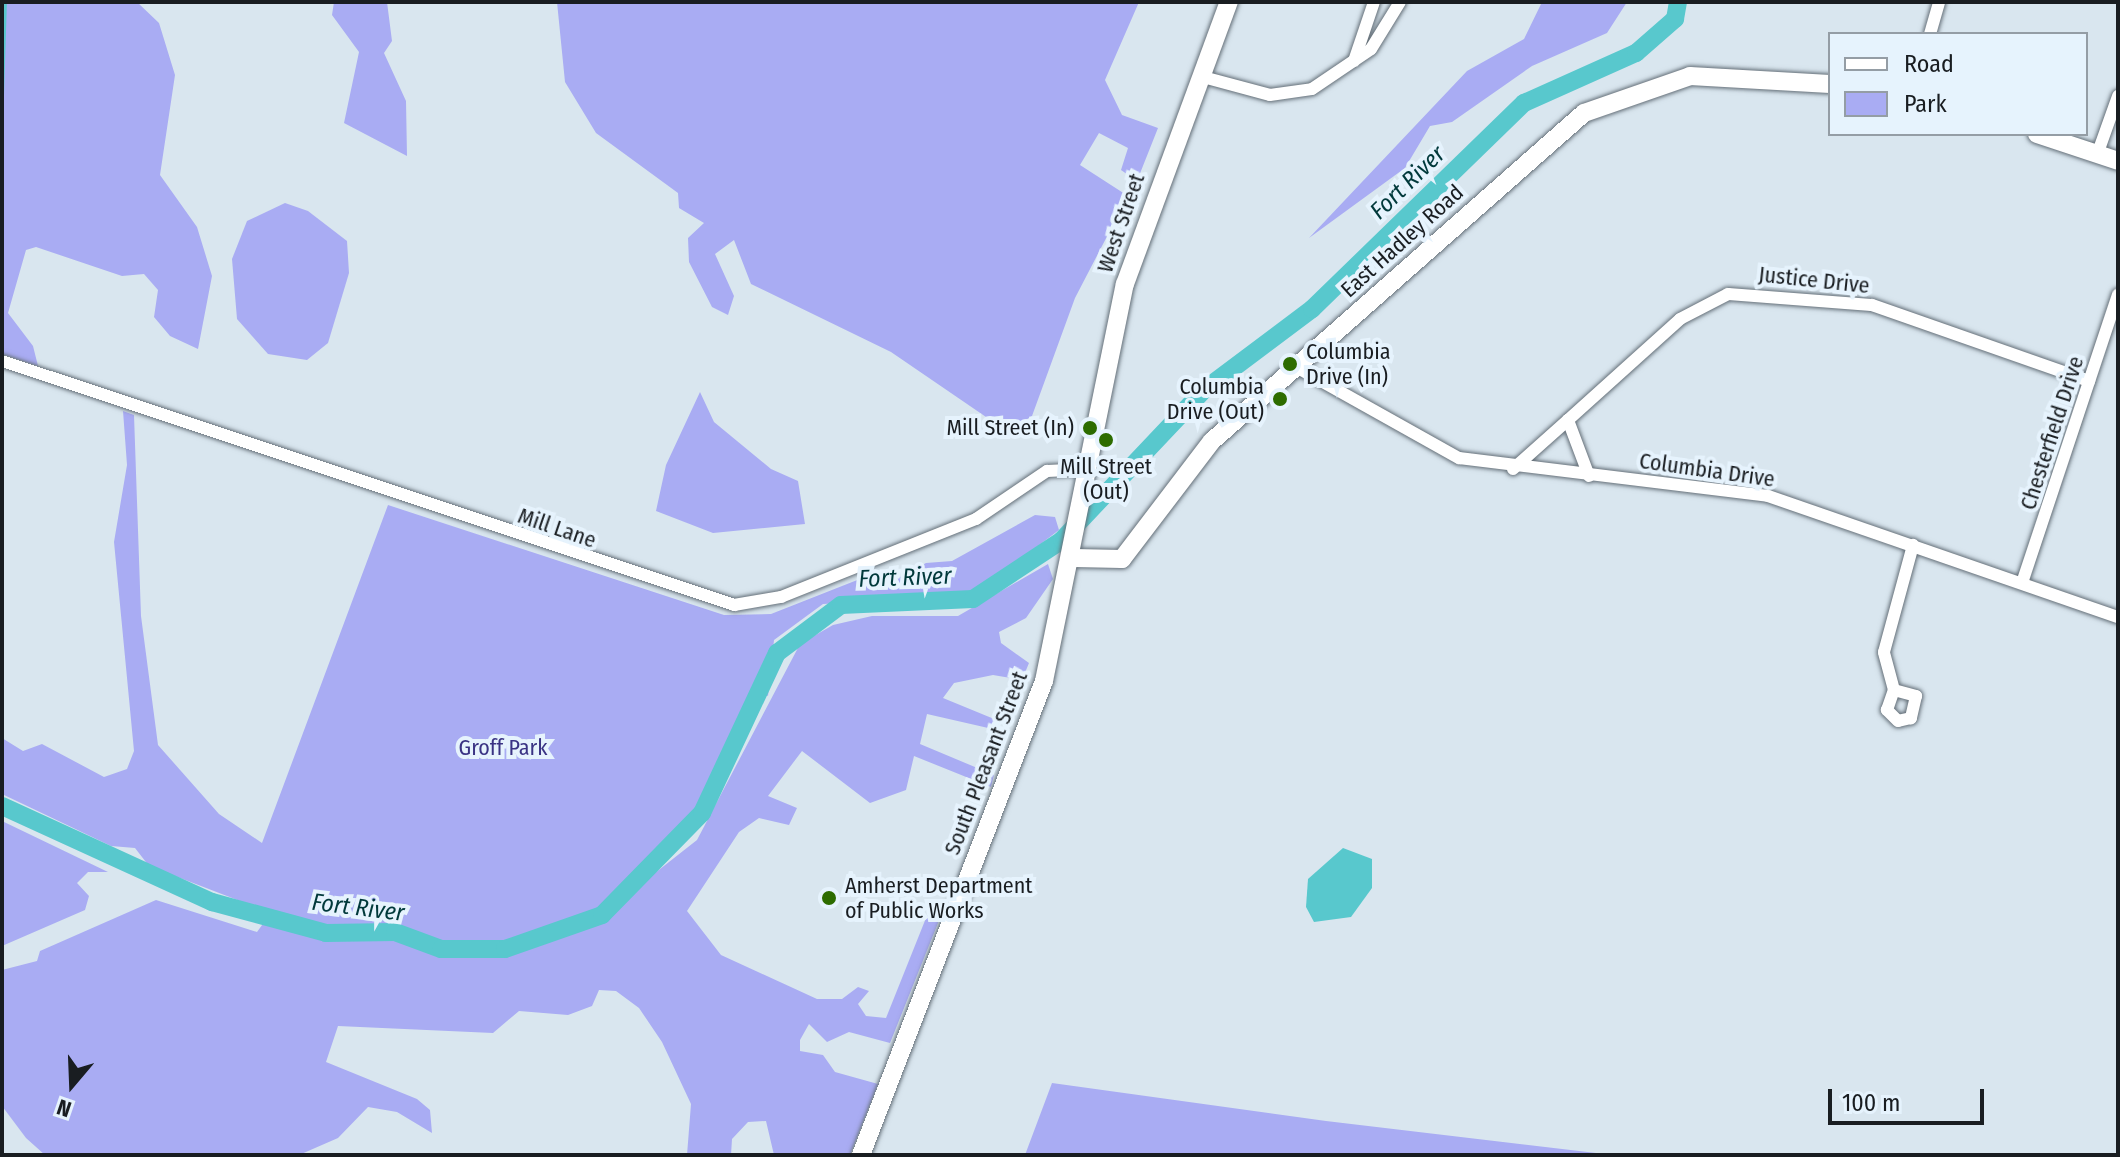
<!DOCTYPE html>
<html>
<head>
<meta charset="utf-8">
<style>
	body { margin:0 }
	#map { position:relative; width:2120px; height:1157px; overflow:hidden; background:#d9e6ef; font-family:"Fira Sans Condensed",sans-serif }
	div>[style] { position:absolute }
	.green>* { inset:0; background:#a9acf3 }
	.water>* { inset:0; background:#58c8cd }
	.stream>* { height:3px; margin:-1.5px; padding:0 1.5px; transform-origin:1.5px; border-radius:1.5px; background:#58c8cd }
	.river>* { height:18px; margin:-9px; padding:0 9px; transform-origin:9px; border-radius:9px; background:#58c8cd }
	.roads { filter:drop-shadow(0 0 2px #646f78) drop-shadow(0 0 2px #646f78) }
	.street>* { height:12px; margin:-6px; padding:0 6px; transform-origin:6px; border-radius:6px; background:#fff }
	.secondary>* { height:18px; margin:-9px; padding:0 9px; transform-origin:9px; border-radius:9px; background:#fff }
	.dots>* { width:22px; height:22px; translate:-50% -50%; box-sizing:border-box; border:4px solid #e6f3fd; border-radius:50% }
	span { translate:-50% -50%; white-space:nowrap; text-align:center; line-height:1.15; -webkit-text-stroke:8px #e6f3fd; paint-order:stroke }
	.street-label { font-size:22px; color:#191d21 }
	.poi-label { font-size:22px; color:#191d21 }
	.left { translate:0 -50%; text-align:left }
	.right { translate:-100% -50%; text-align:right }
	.park-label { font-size:22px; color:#3a3384 }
	.water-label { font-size:24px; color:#01393b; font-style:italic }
	.frame { position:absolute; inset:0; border:4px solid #191d21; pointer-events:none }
	.legend { position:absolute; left:1828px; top:32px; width:260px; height:104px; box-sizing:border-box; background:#e6f3fd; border:2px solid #949da5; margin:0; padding:10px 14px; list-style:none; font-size:24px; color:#191d21 }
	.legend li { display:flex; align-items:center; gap:16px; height:40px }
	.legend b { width:40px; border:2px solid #949da5 }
	.north { position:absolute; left:32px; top:1045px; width:80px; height:80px; -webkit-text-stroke:6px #e6f3fd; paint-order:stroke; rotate:199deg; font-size:22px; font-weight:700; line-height:32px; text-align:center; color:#191d21 }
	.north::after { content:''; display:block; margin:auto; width:28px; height:36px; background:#191d21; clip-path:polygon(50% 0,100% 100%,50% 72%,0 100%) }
	.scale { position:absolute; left:1828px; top:1089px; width:156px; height:36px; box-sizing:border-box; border:4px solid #191d21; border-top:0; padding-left:10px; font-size:24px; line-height:28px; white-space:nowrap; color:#191d21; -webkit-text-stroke:6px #e6f3fd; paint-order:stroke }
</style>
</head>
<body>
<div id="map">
	<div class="green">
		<i style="clip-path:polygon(2px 2px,137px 2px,159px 23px,175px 75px,160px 175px,197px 227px,212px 276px,198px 349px,170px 336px,154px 317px,158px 290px,144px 274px,122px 276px,36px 247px,26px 250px,8px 313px,33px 346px,38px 366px,2px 354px)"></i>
		<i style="clip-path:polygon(334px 2px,387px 2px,392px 41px,384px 53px,406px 101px,407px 156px,344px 123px,359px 52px,332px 15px)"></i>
		<i style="clip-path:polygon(557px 2px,1139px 2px,1105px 80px,1122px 115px,1158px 128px,1137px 181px,1121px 170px,1128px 148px,1099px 133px,1080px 165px,1128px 196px,1075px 298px,1032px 416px,1021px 423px,989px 419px,891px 352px,751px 284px,734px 240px,715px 254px,734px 296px,728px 315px,712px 307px,689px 262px,688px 238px,704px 223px,679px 208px,678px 193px,596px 133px,565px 82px)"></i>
		<i style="clip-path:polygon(1542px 2px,1627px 2px,1607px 33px,1532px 66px,1452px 122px,1430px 126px,1405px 168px,1309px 238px,1467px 71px,1524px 39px)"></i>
		<i style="clip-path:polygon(285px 203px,308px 211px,347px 241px,349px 273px,328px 343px,307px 360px,268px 354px,237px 319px,232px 259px,247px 221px)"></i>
		<i style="clip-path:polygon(700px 392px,714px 422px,771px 469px,798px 481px,805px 524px,713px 533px,656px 511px,666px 465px)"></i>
		<i style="clip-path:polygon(123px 411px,134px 415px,141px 616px,158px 745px,219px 814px,262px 843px,388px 505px,724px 615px,771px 614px,870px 575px,887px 584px,926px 563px,952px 561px,1035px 515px,1055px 517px,1059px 530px,972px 596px,823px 604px,774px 640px,768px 696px,761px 692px,703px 814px,682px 843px,604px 913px,697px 840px,800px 644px,833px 625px,872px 616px,958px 616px,1048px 564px,1053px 579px,1026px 618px,999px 632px,1001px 643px,1029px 663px,1022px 680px,993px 675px,954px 683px,943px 698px,999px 721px,997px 730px,927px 714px,920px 744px,994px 775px,991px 787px,914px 756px,906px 790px,870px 803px,802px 751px,768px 796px,797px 808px,789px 825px,759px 818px,739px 832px,687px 911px,721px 955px,817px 999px,842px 999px,858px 987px,869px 991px,858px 1004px,866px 1016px,886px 1018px,932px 903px,944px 908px,890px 1043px,849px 1032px,827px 1042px,809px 1024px,800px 1040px,800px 1051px,823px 1055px,835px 1072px,878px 1084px,850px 1155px,774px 1155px,766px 1121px,748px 1122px,732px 1139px,731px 1155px,687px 1155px,691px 1104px,662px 1042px,639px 1008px,616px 991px,599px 990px,592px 1006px,568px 1015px,519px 1011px,493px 1033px,338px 1026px,326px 1062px,417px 1099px,430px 1110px,432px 1133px,397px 1112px,368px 1107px,338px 1138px,299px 1155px,45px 1155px,26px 1138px,2px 1106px,2px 970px,37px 961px,40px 951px,156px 900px,257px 932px,265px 921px,238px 910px,240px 901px,149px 866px,135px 848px,111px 846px,2px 794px,2px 738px,23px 751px,42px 744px,104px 777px,127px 769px,134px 751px,114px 542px,127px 465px)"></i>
		<i style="clip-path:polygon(2px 821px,108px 872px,88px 872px,77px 883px,89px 896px,85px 910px,2px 946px)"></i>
		<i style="clip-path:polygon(1052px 1083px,1326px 1121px,1613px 1155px,1025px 1155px)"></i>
	</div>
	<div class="water">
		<i style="clip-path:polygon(1343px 848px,1372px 859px,1372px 888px,1351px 917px,1314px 922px,1306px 907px,1308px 879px)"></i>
	</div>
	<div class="stream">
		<i style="left:2px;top:95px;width:93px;rotate:-88.2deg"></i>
	</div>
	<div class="river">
		<i style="left:2px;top:806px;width:231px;rotate:24.6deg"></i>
		<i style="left:212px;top:902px;width:118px;rotate:15.2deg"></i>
		<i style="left:326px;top:933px;width:69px;rotate:-0.8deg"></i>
		<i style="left:395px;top:932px;width:49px;rotate:20.3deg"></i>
		<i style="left:441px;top:949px;width:64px"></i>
		<i style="left:505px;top:949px;width:103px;rotate:-19.3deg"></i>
		<i style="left:602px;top:915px;width:143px;rotate:-45.6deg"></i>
		<i style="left:702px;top:813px;width:177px;rotate:-64.9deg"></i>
		<i style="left:777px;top:653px;width:80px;rotate:-36.9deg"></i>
		<i style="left:841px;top:605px;width:132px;rotate:-2.6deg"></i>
		<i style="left:973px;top:599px;width:107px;rotate:-33.5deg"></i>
		<i style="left:1062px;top:540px;width:207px;rotate:-46.6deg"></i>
		<i style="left:1204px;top:390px;width:135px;rotate:-36.9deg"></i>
		<i style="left:1312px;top:309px;width:296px;rotate:-44.2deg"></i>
		<i style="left:1524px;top:103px;width:123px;rotate:-24.1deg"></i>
		<i style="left:1636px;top:53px;width:52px;rotate:-41.1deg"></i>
		<i style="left:1675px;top:19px;width:17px;rotate:-80deg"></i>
	</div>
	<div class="roads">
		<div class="street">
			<i style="left:1930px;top:34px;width:33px;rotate:-74deg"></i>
			<i style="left:1354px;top:61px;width:62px;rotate:-71.3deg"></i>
			<i style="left:1203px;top:77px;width:69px;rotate:15deg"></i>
			<i style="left:1270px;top:95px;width:42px;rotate:-8.1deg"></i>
			<i style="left:1312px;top:89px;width:71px;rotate:-34.1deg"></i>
			<i style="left:1371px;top:49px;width:55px;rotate:-58.3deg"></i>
			<i style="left:2097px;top:155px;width:63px;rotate:-70.4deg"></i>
			<i style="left:2px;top:361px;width:772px;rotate:18.43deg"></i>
			<i style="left:734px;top:605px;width:48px;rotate:-9.7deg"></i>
			<i style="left:781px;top:597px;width:210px;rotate:-21.8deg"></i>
			<i style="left:976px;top:519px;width:86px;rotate:-34.1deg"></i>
			<i style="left:1047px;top:471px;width:42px;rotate:-2.7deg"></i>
			<i style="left:1296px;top:367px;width:187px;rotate:29.2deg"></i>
			<i style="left:1459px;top:458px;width:311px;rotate:7deg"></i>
			<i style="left:1768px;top:496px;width:370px;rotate:19.1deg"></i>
			<i style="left:1513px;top:469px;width:74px;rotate:-41.7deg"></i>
			<i style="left:1589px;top:476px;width:60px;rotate:-110.6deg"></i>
			<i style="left:1568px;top:420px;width:151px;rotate:-42deg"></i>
			<i style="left:1680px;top:319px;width:54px;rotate:-27.5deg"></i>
			<i style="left:1728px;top:294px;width:144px;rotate:4.4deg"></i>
			<i style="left:1872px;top:305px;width:230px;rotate:19.3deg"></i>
			<i style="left:2022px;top:583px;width:304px;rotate:-71.6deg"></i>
			<i style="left:1894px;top:690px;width:23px;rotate:15deg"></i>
			<i style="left:1916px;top:696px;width:23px;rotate:103deg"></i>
			<i style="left:1911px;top:718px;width:13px;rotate:167deg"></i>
			<i style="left:1898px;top:721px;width:16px;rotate:-135deg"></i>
			<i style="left:1887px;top:710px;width:21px;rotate:-71deg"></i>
			<i style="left:1894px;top:690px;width:39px;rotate:-105deg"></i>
			<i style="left:1884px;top:652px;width:111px;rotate:-74.8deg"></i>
		</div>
		<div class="secondary">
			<i style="left:2037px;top:134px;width:85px;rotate:18.4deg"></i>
			<i style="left:1074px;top:558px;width:48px;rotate:1.2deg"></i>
			<i style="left:1122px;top:559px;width:148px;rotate:-52.7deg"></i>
			<i style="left:1212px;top:441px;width:496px;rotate:-41.4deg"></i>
			<i style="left:1584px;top:113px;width:112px;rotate:-19.2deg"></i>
			<i style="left:1690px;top:76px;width:140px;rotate:3.3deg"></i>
			<i style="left:861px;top:1155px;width:508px;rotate:-68.89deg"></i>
			<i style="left:1044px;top:681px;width:405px;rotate:-78.5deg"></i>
			<i style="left:1125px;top:284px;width:301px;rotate:-69.8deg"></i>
		</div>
	</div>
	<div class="dots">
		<i style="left:1290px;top:364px;background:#2d6c00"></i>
		<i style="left:1280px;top:399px;background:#2d6c00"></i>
		<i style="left:1090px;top:428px;background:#2d6c00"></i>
		<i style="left:1106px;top:440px;background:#2d6c00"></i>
		<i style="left:829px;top:898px;background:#2d6c00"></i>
	</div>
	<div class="street-label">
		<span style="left:1121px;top:223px;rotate:-71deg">West Street</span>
		<span style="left:1402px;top:241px;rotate:-42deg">East Hadley Road</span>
		<span style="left:1814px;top:280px;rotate:6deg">Justice Drive</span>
		<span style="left:2052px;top:433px;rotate:-72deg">Chesterfield Drive</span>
		<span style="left:1707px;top:470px;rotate:8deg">Columbia Drive</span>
		<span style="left:557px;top:528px;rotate:19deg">Mill Lane</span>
		<span style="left:986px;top:763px;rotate:-69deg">South Pleasant Street</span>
	</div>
	<div class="poi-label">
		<span class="left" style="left:1306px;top:364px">Columbia<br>Drive (In)</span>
		<span class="right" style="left:1264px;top:399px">Columbia<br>Drive (Out)</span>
		<span class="right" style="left:1074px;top:428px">Mill Street (In)</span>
		<span style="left:1106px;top:479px">Mill Street<br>(Out)</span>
		<span class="left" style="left:845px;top:898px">Amherst Department<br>of Public Works</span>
	</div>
	<div class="park-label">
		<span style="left:503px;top:748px">Groff Park</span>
	</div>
	<div class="water-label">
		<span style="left:1408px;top:183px;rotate:-44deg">Fort River</span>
		<span style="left:905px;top:578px;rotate:-2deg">Fort River</span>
		<span style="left:358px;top:908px;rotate:7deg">Fort River</span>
	</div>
	<div class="frame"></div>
	<ul class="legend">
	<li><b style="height:10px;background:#fff"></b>Road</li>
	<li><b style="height:22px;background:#a9acf3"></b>Park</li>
	</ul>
	<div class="north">N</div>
	<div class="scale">100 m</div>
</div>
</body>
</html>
